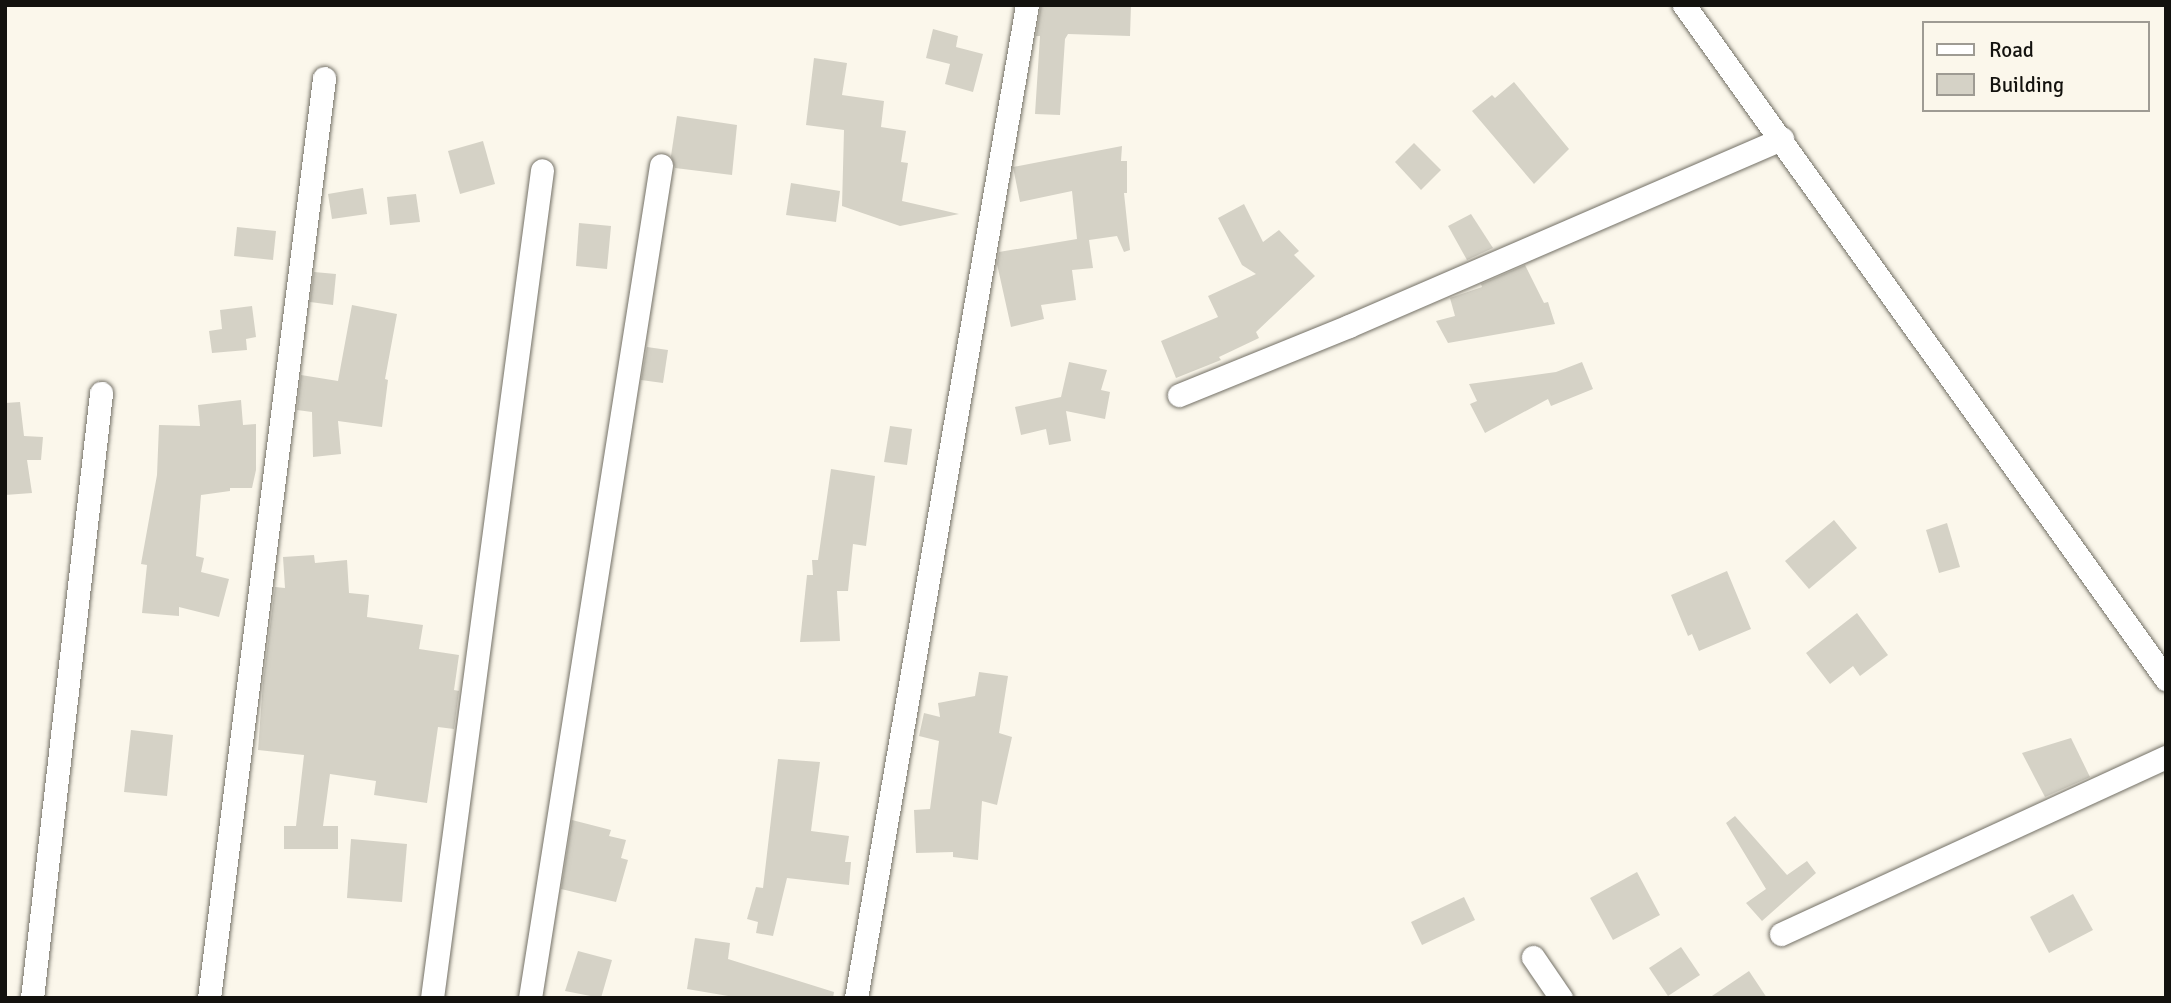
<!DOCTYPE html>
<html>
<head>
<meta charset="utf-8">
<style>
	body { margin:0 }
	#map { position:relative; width:2171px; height:1003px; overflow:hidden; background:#fbf7eb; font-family:Signika,sans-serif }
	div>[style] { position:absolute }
	.building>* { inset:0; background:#d5d2c6 }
	.roads { filter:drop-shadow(0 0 2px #737066) drop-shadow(0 0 2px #737066) }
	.minor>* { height:23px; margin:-11.5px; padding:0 11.5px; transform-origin:11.5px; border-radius:11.5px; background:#fff }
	span { translate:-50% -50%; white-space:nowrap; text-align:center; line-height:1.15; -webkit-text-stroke:6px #fbf7eb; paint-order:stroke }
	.frame { position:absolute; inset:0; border:7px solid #13120e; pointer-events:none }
	.legend { position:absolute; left:1922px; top:21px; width:228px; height:91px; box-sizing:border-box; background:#fbf7eb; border:2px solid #9e9b93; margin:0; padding:9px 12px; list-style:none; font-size:21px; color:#13120e }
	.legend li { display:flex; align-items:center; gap:14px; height:35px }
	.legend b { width:35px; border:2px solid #9e9b93 }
</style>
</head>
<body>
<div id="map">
	<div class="building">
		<i style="clip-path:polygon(1041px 5px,1131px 5px,1130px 36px,1068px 34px,1065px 39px,1060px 115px,1035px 114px,1040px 36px,1036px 36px)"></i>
		<i style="clip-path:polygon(933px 29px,958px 36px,956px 47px,983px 54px,973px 92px,945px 84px,950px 64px,926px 58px)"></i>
		<i style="clip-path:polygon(814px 58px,847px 63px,842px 95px,884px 101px,881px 127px,906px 131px,901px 162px,908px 163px,902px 201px,959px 214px,900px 226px,842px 206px,844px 130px,806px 125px)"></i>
		<i style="clip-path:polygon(1514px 82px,1569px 149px,1534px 184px,1472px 111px,1492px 95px,1495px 98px)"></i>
		<i style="clip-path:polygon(677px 116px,737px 125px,732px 175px,675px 168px,671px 156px)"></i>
		<i style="clip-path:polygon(483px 141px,495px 184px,460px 194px,448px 151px)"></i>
		<i style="clip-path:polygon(1414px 143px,1441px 170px,1421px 190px,1395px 162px)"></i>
		<i style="clip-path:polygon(1122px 146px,1121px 161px,1127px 161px,1127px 193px,1124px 193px,1130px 250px,1124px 252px,1117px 236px,1089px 240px,1093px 268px,1072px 270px,1076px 300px,1041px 305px,1044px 319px,1011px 327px,997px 264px,999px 252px,1077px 239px,1072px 191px,1020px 202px,1013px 167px)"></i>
		<i style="clip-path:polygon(791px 183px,840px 191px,836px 222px,786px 215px)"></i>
		<i style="clip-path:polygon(363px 188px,367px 214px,332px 219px,328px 194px)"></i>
		<i style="clip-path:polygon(416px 194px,420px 222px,390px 225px,387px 197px)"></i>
		<i style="clip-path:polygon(1244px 204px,1263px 242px,1279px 230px,1299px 251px,1294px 255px,1315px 276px,1256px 332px,1259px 338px,1219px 357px,1221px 360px,1176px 378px,1161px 341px,1218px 317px,1208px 296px,1256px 274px,1242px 265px,1218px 218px)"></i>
		<i style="clip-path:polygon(1471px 214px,1493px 248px,1467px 260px,1448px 226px)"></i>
		<i style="clip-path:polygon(579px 223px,611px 226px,607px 269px,576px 266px)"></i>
		<i style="clip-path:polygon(237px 227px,276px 231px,273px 260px,234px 256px)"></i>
		<i style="clip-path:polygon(1525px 265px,1544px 303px,1548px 302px,1555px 324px,1448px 343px,1436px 321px,1455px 316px,1450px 298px,1482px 287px,1481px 284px)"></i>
		<i style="clip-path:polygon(314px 272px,336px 274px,333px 305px,310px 302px)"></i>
		<i style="clip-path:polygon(352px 305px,397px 314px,385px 379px,388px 380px,382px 427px,338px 421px,341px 454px,313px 457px,312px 412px,297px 410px,301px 375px,338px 381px)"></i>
		<i style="clip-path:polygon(252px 306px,256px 337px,246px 339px,247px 350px,212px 353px,209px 331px,222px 329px,220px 310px)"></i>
		<i style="clip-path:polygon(647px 347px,668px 350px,663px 383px,641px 380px)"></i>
		<i style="clip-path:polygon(1069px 362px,1107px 370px,1101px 390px,1110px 392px,1105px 419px,1066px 411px,1071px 441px,1049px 445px,1046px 429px,1021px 435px,1015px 407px,1061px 397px)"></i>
		<i style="clip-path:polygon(1582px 362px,1593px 389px,1551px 406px,1548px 399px,1485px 433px,1470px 404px,1477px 401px,1469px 384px,1556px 372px)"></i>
		<i style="clip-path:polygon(241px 400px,243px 425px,256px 424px,256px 470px,252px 488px,230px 488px,230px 491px,201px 495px,196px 556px,204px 558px,201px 572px,229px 579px,219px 617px,179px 607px,179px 616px,142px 613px,147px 565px,141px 564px,157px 475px,159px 425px,200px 426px,198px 405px)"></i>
		<i style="clip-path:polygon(20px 402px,24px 436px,43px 437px,41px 460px,27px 460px,32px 493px,5px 495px,5px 403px)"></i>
		<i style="clip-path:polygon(890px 426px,912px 429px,907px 465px,884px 462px)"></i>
		<i style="clip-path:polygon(831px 469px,875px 476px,866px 546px,853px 544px,848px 591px,837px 591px,840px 641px,800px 642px,807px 575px,813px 575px,812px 560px,818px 560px)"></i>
		<i style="clip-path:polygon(1834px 520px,1857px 548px,1809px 589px,1785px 561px)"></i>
		<i style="clip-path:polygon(1947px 523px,1960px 567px,1939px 573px,1926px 530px)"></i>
		<i style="clip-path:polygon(314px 555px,315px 563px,347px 560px,349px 593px,369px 595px,367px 617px,423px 625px,419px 649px,459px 655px,454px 690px,459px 691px,454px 729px,438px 727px,427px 803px,374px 795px,376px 781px,330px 774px,323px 826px,338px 826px,338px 849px,284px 849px,284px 826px,296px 826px,304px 755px,258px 750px,263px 682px,275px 587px,285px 588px,283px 557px)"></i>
		<i style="clip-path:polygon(1727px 571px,1751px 629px,1699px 651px,1692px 634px,1688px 636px,1671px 595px)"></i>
		<i style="clip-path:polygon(1857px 613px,1888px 655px,1860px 676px,1853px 666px,1830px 684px,1806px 653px)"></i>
		<i style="clip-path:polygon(979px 672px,1008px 676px,999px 733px,1012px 737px,997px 805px,982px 801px,978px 860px,953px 857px,953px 852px,916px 853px,914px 810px,930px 809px,939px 741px,919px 736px,924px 713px,940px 717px,938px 703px,975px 696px)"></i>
		<i style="clip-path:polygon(131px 730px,173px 735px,167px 796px,124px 792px)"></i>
		<i style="clip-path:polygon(2071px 738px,2090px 777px,2045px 797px,2022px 753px)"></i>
		<i style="clip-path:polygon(778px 759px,820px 762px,811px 831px,849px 836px,845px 862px,851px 862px,849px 885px,787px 878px,773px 936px,756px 933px,758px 922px,747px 919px,756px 887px,763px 888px)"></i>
		<i style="clip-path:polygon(1735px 816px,1787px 875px,1807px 861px,1816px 873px,1762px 921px,1746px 903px,1766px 889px,1726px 823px)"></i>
		<i style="clip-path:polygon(572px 820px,611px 830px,609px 836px,626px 840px,621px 858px,628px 860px,616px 902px,561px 889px)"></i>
		<i style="clip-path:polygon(351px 839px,407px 844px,402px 902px,347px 898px)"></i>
		<i style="clip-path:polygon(1637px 872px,1660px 915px,1613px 940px,1590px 898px)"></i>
		<i style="clip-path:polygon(2073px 894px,2093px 930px,2049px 953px,2030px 917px)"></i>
		<i style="clip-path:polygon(1464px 897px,1475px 920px,1422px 945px,1411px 922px)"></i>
		<i style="clip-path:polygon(695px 938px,730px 943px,728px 959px,834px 992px,833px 998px,740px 998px,687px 989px)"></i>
		<i style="clip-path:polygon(1681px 947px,1700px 975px,1668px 996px,1649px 968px)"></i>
		<i style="clip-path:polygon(578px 951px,612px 960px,601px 998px,565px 991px)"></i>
		<i style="clip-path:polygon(1749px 971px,1767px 998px,1709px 998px)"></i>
	</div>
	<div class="roads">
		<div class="minor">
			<i style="left:1684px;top:5px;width:829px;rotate:54.43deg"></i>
			<i style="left:1179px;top:395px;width:183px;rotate:-22.1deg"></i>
			<i style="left:1349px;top:326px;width:472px;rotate:-23.4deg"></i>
			<i style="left:1781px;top:934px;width:424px;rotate:-24.7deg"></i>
			<i style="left:1533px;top:957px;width:50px;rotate:55.7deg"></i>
			<i style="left:32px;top:998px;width:609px;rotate:-83.49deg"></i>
			<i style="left:209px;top:998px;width:927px;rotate:-82.87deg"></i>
			<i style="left:432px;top:998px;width:835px;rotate:-82.43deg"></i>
			<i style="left:530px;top:998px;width:843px;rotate:-81.06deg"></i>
			<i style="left:856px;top:998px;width:1008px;rotate:-80.23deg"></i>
		</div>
	</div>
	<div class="frame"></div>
	<ul class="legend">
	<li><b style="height:9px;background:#fff"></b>Road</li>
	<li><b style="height:19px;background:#d5d2c6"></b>Building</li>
	</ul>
</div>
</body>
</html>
